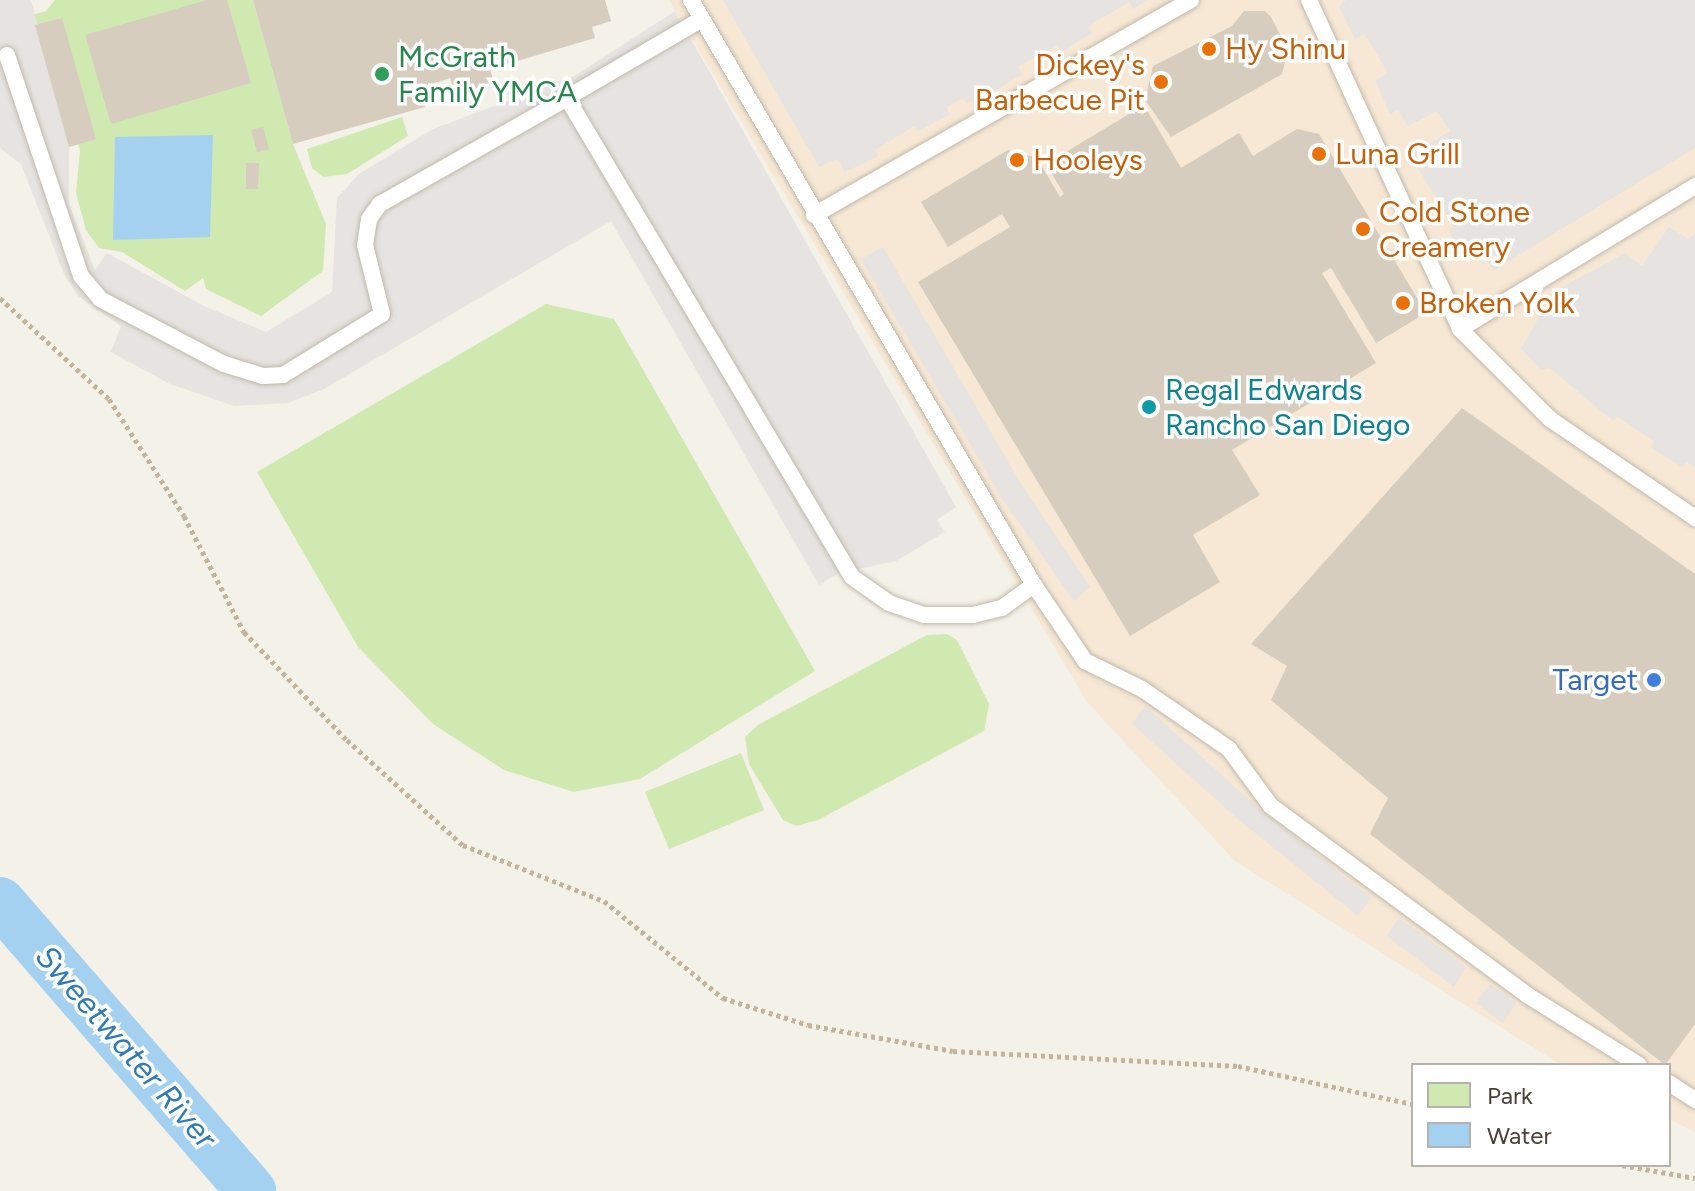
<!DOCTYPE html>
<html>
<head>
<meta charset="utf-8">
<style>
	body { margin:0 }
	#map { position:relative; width:1695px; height:1191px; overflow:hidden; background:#f4f1e9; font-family:Figtree,sans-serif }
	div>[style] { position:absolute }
	.commercial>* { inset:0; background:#f6e8d4 }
	.green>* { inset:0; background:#cfe9b1 }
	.parking>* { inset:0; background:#e6e3e0 }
	.water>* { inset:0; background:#a5d1f1 }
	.river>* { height:50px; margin:-25px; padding:0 25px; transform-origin:25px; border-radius:25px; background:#a5d1f1 }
	.building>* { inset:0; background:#d6cdbe }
	.path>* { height:5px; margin-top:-2.5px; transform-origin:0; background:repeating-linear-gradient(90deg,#c2b59c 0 4px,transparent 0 8px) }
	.roads { filter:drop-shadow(0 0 2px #c0b9ab) drop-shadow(0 0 2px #c0b9ab) }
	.lane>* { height:16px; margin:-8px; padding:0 8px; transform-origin:8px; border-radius:8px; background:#fff }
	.dots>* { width:22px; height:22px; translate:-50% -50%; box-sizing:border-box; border:4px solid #fff; border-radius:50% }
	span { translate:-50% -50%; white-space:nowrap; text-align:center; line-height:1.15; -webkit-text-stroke:7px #fff; paint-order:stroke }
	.food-label { font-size:30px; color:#c56008 }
	.left { translate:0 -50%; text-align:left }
	.right { translate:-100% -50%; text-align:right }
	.leisure-label { font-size:30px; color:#27864d }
	.culture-label { font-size:30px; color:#0d838f }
	.shop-label { font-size:30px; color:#366cbe }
	.water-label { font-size:32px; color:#2f7bb5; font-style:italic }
	.legend { position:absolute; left:1411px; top:1063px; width:260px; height:104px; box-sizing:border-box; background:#fff; border:2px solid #b6b3af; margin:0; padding:10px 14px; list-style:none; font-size:24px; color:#484137 }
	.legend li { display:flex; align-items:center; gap:16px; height:40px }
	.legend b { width:40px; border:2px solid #b6b3af }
</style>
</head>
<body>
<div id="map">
	<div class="commercial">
		<i style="clip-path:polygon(669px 0,1695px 0,1695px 1132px,1669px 1119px,1669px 1065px,1561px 1065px,1235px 861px,1087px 702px)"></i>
	</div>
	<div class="green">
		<i style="clip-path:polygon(55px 0,253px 0,293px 144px,326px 224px,323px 271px,261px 316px,206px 289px,203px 278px,185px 291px,122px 252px,99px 248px,86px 230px,76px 193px,80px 150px,78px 144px,69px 147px,32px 15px,46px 11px)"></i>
		<i style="clip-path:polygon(402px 117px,408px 136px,347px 174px,323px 177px,312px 168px,307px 149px)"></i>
		<i style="clip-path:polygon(546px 304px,614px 319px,815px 671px,640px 779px,574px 792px,504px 770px,433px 724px,358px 647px,257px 472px)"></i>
		<i style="clip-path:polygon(947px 634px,957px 640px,989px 704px,984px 731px,818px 820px,796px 826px,783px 820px,749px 764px,745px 737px,758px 725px,927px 635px)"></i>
		<i style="clip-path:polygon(741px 753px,764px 810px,669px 849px,645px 792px)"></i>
	</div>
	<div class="parking">
		<i style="clip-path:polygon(0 0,31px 0,69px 147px,69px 204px,95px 270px,107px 253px,204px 306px,266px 332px,332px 292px,337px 198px,359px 174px,433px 129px,576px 75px,675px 11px,956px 507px,937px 520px,945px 532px,896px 561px,839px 573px,819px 585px,611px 221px,324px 389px,288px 403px,234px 406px,170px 384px,111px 352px,121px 326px,78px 296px,64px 274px,21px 164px,0 148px)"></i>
		<i style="clip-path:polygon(723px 0,1147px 0,1133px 9px,1129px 2px,1089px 26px,1092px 33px,1062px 52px,1057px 45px,1018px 66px,1021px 75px,985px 97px,967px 103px,963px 98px,947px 107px,949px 115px,918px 131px,914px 126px,875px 150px,878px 156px,845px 172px,838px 159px,819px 167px)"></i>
		<i style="clip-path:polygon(1346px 0,1695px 0,1695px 148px,1494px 270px,1481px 253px,1464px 263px,1449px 230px,1454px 226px,1410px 156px,1450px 131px,1437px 111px,1408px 126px,1398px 110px,1390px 114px,1375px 81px,1388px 73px,1365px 34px,1355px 39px,1339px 6px)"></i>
		<i style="clip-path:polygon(1669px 227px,1688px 239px,1695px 233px,1695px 467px,1687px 462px,1682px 467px,1652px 448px,1654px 441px,1617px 417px,1613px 421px,1550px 368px,1541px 370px,1521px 349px,1553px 292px,1625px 253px,1642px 266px)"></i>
		<i style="clip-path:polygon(883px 247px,1021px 484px,1090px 587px,1074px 601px,1003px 500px,861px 259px)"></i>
		<i style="clip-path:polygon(1145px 706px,1254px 804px,1371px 898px,1358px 916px,1238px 819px,1132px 724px)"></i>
		<i style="clip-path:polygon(1399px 918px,1466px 967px,1454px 987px,1387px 936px)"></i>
		<i style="clip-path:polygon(1490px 984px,1516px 1003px,1503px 1023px,1476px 1003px)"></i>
	</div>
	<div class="water">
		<i style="clip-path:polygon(213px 135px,210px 237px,113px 240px,115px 137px)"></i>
	</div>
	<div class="river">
		<i style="left:0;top:902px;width:383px;rotate:49deg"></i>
	</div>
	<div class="building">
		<i style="clip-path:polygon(207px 0,227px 0,251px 83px,111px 124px,85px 35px)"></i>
		<i style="clip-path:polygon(253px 0,605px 0,611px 21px,592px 27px,595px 38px,490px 69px,494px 83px,455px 95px,450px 78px,419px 88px,425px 107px,293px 144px)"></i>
		<i style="clip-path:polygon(1244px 11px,1265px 11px,1271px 17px,1288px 50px,1282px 74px,1171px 137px,1145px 100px,1153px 66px,1232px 26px)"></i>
		<i style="clip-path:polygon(62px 18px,96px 139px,69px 147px,35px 25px)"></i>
		<i style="clip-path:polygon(1144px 105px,1181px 168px,1239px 133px,1253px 156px,1297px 129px,1319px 134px,1426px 313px,1376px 343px,1331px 268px,1322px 273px,1376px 363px,1232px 450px,1260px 495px,1193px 535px,1220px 582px,1130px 636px,918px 282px,1010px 227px,1002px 214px,948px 247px,921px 202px,1008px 150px,1037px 158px,1060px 197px,1064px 194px,1046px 164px)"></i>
		<i style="clip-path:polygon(263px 127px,269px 149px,257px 152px,251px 130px)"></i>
		<i style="clip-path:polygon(246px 163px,259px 163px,258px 189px,246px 189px)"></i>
		<i style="clip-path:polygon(1462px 408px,1695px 574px,1695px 1024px,1665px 1065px,1370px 834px,1388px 798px,1271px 700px,1287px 666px,1251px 644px)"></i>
	</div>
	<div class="path">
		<i style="left:0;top:298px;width:149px;rotate:42.8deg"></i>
		<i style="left:109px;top:399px;width:139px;rotate:57.3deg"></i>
		<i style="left:184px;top:516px;width:131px;rotate:62.7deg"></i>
		<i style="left:244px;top:632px;width:149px;rotate:46.4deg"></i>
		<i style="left:347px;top:740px;width:156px;rotate:42.2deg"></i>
		<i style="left:463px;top:845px;width:152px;rotate:21.7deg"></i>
		<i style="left:604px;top:901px;width:154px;rotate:39.2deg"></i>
		<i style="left:723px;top:998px;width:89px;rotate:17.6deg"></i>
		<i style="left:808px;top:1025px;width:147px;rotate:10.2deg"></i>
		<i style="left:953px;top:1051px;width:285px;rotate:3deg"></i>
		<i style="left:1238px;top:1066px;width:179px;rotate:12.3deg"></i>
		<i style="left:1622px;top:1165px;width:74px;rotate:10.1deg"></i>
	</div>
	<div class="roads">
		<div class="lane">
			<i style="left:691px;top:0;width:678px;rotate:59.62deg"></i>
			<i style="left:1034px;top:585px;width:92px;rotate:56.1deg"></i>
			<i style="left:1085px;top:661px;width:64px;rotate:26.2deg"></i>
			<i style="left:1142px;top:689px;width:106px;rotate:34.6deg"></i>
			<i style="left:1229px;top:749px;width:71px;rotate:53.6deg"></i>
			<i style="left:1271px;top:806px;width:318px;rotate:36.4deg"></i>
			<i style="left:1527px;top:995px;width:132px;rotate:32deg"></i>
			<i style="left:1309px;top:0;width:362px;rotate:65.3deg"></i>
			<i style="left:1460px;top:329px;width:127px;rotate:45deg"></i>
			<i style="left:1550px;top:419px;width:176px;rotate:34.3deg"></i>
			<i style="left:702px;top:19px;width:156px;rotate:149.7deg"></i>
			<i style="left:567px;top:98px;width:557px;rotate:59.25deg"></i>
			<i style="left:852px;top:577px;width:45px;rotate:35.1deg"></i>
			<i style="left:889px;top:603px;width:37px;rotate:19deg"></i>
			<i style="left:924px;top:615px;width:49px"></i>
			<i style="left:973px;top:615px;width:30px;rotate:-14deg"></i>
			<i style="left:1002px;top:608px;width:39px;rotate:-36deg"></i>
			<i style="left:7px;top:55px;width:233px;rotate:71.5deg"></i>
			<i style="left:81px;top:276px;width:30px;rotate:50deg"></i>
			<i style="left:100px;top:299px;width:140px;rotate:27.7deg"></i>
			<i style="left:224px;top:364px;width:41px;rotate:17.1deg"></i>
			<i style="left:263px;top:376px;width:20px;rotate:-3deg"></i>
			<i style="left:283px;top:375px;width:116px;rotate:-31.6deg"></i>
			<i style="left:382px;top:314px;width:71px;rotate:-103.8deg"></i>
			<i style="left:365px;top:245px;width:26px;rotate:-81deg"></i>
			<i style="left:369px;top:219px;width:19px;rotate:-54deg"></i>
			<i style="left:380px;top:204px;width:215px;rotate:-29.5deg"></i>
			<i style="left:814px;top:215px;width:434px;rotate:-29.7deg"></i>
			<i style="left:1460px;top:329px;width:275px;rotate:-31.3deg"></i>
			<i style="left:1669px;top:1083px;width:31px;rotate:33deg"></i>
		</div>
	</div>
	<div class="dots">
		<i style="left:1209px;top:49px;background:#e8710a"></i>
		<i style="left:382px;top:74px;background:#2e9e5b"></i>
		<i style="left:1161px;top:82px;background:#e8710a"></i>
		<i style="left:1319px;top:154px;background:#e8710a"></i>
		<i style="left:1017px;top:160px;background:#e8710a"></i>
		<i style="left:1363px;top:229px;background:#e8710a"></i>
		<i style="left:1403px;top:303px;background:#e8710a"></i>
		<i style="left:1149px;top:407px;background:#0f9aa8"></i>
		<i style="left:1654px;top:680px;background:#3f7fe0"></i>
	</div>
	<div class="food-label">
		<span class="left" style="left:1225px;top:49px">Hy Shinu</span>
		<span class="right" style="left:1145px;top:82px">Dickey's<br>Barbecue Pit</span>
		<span class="left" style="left:1335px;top:154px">Luna Grill</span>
		<span class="left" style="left:1033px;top:160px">Hooleys</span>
		<span class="left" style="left:1379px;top:229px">Cold Stone<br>Creamery</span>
		<span class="left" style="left:1419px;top:303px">Broken Yolk</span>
	</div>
	<div class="leisure-label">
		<span class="left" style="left:398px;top:74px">McGrath<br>Family YMCA</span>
	</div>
	<div class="culture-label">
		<span class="left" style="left:1165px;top:407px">Regal Edwards<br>Rancho San Diego</span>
	</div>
	<div class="shop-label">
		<span class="right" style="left:1638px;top:680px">Target</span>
	</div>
	<div class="water-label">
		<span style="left:126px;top:1047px;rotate:49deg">Sweetwater River</span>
	</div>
	<ul class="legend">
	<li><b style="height:22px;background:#cfe9b1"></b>Park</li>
	<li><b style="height:22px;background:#a5d1f1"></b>Water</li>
	</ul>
</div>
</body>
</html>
